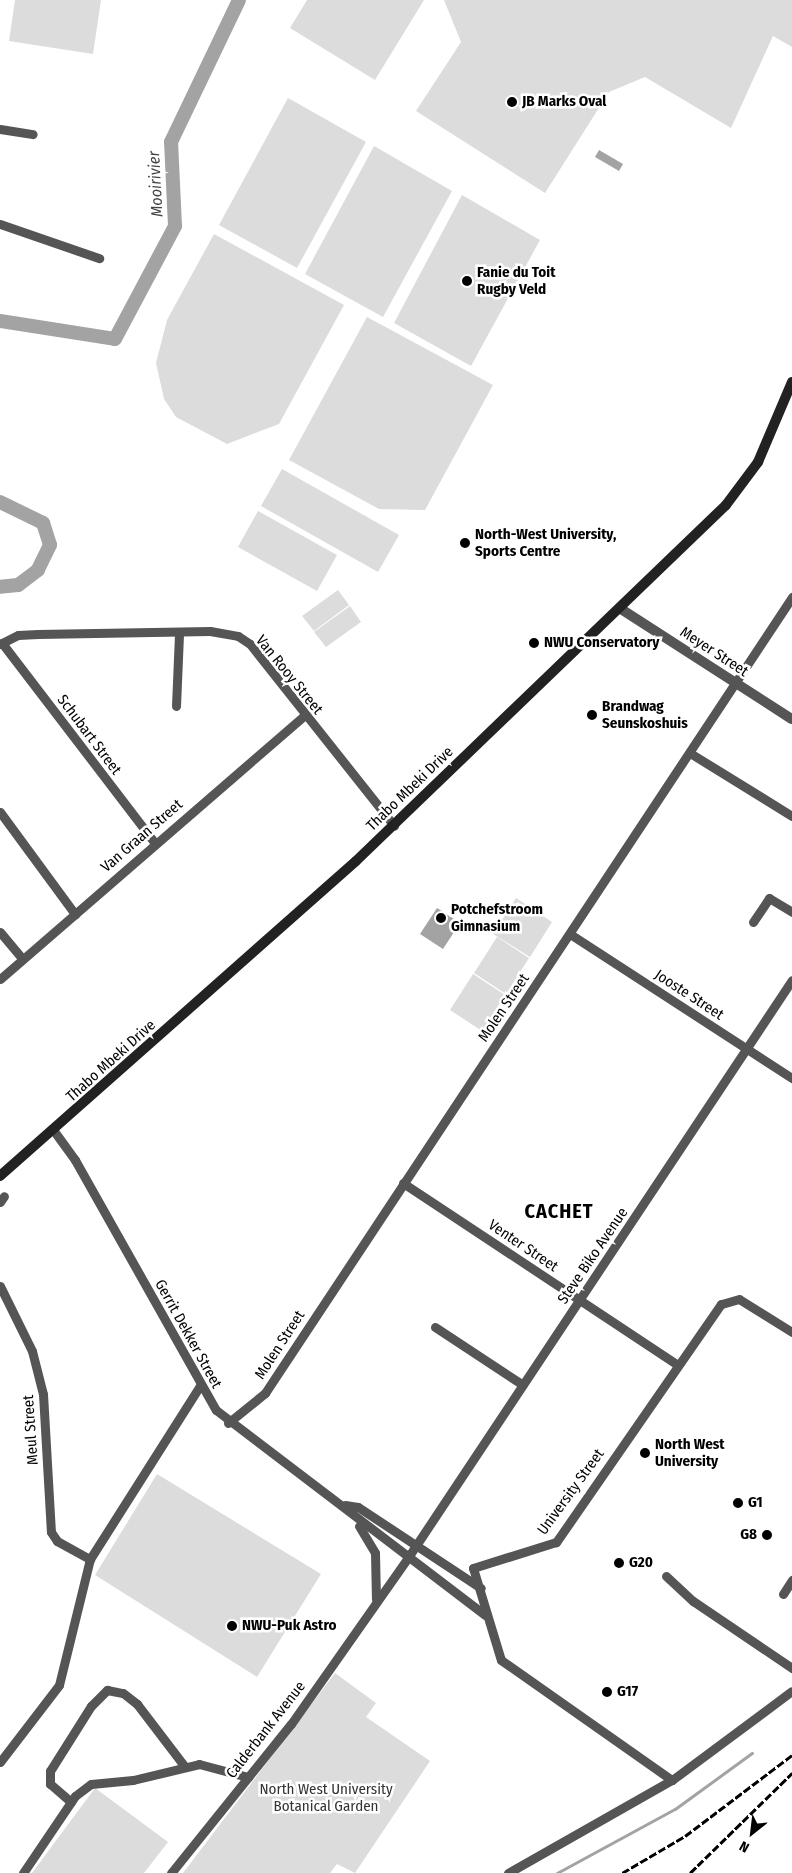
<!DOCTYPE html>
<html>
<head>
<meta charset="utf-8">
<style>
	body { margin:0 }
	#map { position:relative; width:792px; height:1873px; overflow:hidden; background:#fff; font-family:"Fira Sans Condensed",sans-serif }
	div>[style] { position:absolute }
	.green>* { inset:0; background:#dcdcdc }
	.water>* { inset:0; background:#a3a3a3 }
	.stream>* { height:2.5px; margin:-1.25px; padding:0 1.25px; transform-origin:1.25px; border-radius:1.25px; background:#a3a3a3 }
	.river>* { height:14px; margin:-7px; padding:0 7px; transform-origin:7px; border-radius:7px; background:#a3a3a3 }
	.minor>* { height:9px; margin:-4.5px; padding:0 4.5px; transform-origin:4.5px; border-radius:4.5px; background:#555 }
	.tertiary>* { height:10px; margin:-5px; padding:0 5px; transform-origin:5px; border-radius:5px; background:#555 }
	.secondary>* { height:10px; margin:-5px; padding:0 5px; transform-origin:5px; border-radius:5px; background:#222 }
	.rail>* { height:2.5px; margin-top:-1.25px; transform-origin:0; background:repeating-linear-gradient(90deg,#000 0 8px,transparent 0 10.5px) }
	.dots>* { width:14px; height:14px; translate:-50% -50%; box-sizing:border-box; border:2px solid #fff; border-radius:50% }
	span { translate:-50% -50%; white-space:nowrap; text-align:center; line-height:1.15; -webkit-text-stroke:5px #fff; paint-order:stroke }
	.poi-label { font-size:15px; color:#000; font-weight:700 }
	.left { translate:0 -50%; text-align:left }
	.right { translate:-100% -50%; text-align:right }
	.street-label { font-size:15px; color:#000 }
	.park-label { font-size:15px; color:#333 }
	.water-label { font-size:16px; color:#444; font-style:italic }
	.district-label { font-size:20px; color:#000; font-weight:700; letter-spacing:1px }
	.north { position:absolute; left:727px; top:1808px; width:50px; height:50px; -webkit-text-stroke:4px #fff; paint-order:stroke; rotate:209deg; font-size:14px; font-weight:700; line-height:20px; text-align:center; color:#000 }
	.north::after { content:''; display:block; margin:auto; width:18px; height:22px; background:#000; clip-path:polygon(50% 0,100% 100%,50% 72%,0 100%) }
</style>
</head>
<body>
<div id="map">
	<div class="green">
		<i style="clip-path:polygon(15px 0,101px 0,93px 54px,9px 41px)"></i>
		<i style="clip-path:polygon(307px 0,424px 0,375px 80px,290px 28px)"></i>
		<i style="clip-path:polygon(444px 0,792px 0,792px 47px,773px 36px,731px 128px,645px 77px,609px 92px,545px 193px,416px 111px,461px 42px)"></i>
		<i style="clip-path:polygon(288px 98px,366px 142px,297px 268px,219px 225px)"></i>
		<i style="clip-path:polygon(374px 146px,452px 191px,383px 317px,305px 274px)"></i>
		<i style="clip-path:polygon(462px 195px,540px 240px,471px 366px,394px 323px)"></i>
		<i style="clip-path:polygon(214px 234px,344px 305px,279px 424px,227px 444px,176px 417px,164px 399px,156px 363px,167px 320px)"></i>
		<i style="clip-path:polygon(367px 317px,493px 385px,425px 510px,379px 509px,289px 460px)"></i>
		<i style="clip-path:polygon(282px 469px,399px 535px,378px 572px,261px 506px)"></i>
		<i style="clip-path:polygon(258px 511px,337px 555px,317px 591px,238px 547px)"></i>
		<i style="clip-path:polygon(338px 590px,349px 605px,314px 631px,302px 616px)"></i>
		<i style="clip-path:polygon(350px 606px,361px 622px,326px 647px,314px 632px)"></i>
		<i style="clip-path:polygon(516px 898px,552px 922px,530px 957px,493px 934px)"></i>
		<i style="clip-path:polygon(497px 937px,529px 958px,506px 994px,474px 973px)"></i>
		<i style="clip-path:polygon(473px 974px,505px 995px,482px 1031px,450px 1010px)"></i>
		<i style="clip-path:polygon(157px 1474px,321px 1574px,257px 1677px,95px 1575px)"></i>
		<i style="clip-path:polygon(335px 1673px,376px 1703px,366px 1717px,430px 1761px,355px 1873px,337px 1864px,330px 1873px,183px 1873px)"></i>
		<i style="clip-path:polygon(95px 1788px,168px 1842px,144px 1873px,32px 1873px)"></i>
	</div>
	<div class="water">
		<i style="clip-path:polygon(599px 150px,623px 164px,619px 171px,595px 157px)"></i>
		<i style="clip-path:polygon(437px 908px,460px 923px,443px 949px,420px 934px)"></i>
	</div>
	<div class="stream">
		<i style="left:557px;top:1873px;width:134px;rotate:-28.5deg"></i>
		<i style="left:675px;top:1809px;width:95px;rotate:-36deg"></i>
	</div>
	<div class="river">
		<i style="left:0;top:321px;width:116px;rotate:8.9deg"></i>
		<i style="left:115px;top:339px;width:128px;rotate:-62deg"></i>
		<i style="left:175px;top:226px;width:84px;rotate:-92.7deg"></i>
		<i style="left:171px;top:142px;width:157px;rotate:-64.4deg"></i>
		<i style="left:0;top:502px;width:48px;rotate:26deg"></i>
		<i style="left:43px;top:523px;width:23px;rotate:72deg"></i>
		<i style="left:50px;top:545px;width:28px;rotate:116deg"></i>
		<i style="left:38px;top:570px;width:25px;rotate:143deg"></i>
		<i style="left:18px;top:585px;width:18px;rotate:174deg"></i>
	</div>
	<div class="minor">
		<i style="left:0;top:129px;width:33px;rotate:9deg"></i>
		<i style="left:0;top:224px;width:105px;rotate:19deg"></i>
		<i style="left:2px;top:643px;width:252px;rotate:52.6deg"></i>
		<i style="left:0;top:644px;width:20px;rotate:-27deg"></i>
		<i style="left:18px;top:635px;width:20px;rotate:-3deg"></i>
		<i style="left:38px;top:634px;width:172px;rotate:-1deg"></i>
		<i style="left:210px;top:631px;width:28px;rotate:10deg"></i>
		<i style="left:238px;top:636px;width:14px;rotate:34deg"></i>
		<i style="left:250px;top:644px;width:232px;rotate:51.6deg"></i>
		<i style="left:176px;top:706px;width:73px;rotate:-87.6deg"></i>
		<i style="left:690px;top:753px;width:120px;rotate:31.7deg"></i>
		<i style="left:0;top:812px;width:127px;rotate:53.7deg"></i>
		<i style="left:753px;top:922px;width:29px;rotate:-56deg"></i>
		<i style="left:769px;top:898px;width:27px;rotate:31deg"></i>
		<i style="left:0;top:932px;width:35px;rotate:50deg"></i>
		<i style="left:570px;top:934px;width:265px;rotate:33deg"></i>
		<i style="left:0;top:979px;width:402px;rotate:-40.9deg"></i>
		<i style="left:54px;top:1131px;width:36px;rotate:54deg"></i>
		<i style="left:75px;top:1160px;width:287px;rotate:60.6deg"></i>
		<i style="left:216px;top:1410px;width:338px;rotate:37.3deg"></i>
		<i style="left:403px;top:1183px;width:330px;rotate:33.5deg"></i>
		<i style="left:0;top:1202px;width:7px;rotate:-56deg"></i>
		<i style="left:0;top:1286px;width:72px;rotate:63.8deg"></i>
		<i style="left:32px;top:1351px;width:44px;rotate:75.7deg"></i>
		<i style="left:43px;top:1394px;width:138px;rotate:86.7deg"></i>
		<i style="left:51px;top:1532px;width:11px;rotate:56deg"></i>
		<i style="left:57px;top:1541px;width:38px;rotate:29deg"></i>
		<i style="left:435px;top:1327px;width:105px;rotate:33.4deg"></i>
		<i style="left:792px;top:1332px;width:62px;rotate:-148.1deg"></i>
		<i style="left:739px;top:1299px;width:19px;rotate:164deg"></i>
		<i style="left:721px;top:1304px;width:290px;rotate:124.7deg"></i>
		<i style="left:556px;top:1542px;width:87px;rotate:162.6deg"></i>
		<i style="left:473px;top:1568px;width:96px;rotate:73.1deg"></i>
		<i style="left:501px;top:1660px;width:209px;rotate:35.1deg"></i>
		<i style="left:672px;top:1780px;width:149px;rotate:-36.6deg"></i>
		<i style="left:228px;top:1423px;width:48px;rotate:-39deg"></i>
		<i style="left:265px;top:1393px;width:955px;rotate:-56.49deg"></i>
		<i style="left:345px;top:1505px;width:13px;rotate:9deg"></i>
		<i style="left:358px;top:1507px;width:147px;rotate:33.4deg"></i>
		<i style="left:359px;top:1526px;width:31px;rotate:59deg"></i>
		<i style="left:375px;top:1553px;width:46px;rotate:88.8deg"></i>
		<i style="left:666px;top:1576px;width:37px;rotate:43deg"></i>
		<i style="left:693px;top:1601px;width:120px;rotate:34.1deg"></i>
		<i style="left:783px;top:1594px;width:17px;rotate:-57deg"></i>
		<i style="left:0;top:1762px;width:97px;rotate:-52.5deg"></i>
		<i style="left:59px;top:1685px;width:130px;rotate:-76.2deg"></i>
		<i style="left:90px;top:1559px;width:205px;rotate:-57.6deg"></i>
		<i style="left:71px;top:1802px;width:28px;rotate:-139deg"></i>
		<i style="left:50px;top:1784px;width:13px;rotate:-90deg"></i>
		<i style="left:50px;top:1771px;width:77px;rotate:-57.8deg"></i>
		<i style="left:91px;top:1706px;width:23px;rotate:-45deg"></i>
		<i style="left:107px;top:1690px;width:16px;rotate:11deg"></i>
		<i style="left:123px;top:1693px;width:18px;rotate:38deg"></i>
		<i style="left:137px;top:1704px;width:79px;rotate:52.7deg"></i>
		<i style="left:23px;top:1873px;width:93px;rotate:-56deg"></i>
		<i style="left:75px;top:1796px;width:20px;rotate:-37deg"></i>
		<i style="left:91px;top:1784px;width:42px;rotate:-5.4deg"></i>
		<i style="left:133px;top:1780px;width:68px;rotate:-13.6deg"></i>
		<i style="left:199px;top:1764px;width:51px;rotate:14.9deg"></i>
		<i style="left:171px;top:1873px;width:191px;rotate:-51.2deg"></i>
		<i style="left:291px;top:1724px;width:202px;rotate:-54.9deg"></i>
		<i style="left:407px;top:1559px;width:695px;rotate:-56.38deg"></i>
		<i style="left:508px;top:1873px;width:189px;rotate:-29.6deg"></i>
	</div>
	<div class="tertiary">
		<i style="left:621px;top:609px;width:203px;rotate:32.8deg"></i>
	</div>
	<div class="secondary">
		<i style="left:0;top:1176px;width:475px;rotate:-41.5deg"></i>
		<i style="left:356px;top:861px;width:513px;rotate:-43.9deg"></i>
		<i style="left:726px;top:505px;width:54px;rotate:-53.3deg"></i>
		<i style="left:758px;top:462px;width:87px;rotate:-67deg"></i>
	</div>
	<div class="rail">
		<i style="left:622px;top:1873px;width:73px;rotate:-30.4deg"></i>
		<i style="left:685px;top:1836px;width:134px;rotate:-37.1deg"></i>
		<i style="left:690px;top:1873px;width:143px;rotate:-44.4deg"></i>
	</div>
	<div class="dots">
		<i style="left:512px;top:102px;background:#000"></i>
		<i style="left:467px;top:281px;background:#000"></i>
		<i style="left:465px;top:543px;background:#000"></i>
		<i style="left:534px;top:643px;background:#000"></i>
		<i style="left:592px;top:715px;background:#000"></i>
		<i style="left:441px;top:918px;background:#000"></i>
		<i style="left:645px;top:1453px;background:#000"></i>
		<i style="left:738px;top:1503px;background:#000"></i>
		<i style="left:767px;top:1535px;background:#000"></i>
		<i style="left:619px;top:1563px;background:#000"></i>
		<i style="left:232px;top:1626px;background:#000"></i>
		<i style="left:607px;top:1692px;background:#000"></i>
	</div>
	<div class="poi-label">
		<span class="left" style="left:522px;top:102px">JB Marks Oval</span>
		<span class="left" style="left:477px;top:281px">Fanie du Toit<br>Rugby Veld</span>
		<span class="left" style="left:475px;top:543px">North-West University,<br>Sports Centre</span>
		<span class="left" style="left:544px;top:643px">NWU Conservatory</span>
		<span class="left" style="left:602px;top:715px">Brandwag<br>Seunskoshuis</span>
		<span class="left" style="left:451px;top:918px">Potchefstroom<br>Gimnasium</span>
		<span class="left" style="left:655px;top:1453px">North West<br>University</span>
		<span class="left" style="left:748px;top:1503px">G1</span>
		<span class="right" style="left:757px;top:1535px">G8</span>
		<span class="left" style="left:629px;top:1563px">G20</span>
		<span class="left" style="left:242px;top:1626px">NWU-Puk Astro</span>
		<span class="left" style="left:617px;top:1692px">G17</span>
	</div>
	<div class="street-label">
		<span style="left:714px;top:652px;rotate:33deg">Meyer Street</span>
		<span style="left:289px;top:675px;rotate:51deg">Van Rooy Street</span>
		<span style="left:89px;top:735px;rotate:53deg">Schubart Street</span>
		<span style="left:410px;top:789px;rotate:-44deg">Thabo Mbeki Drive</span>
		<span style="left:142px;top:836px;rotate:-41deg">Van Graan Street</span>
		<span style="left:689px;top:995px;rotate:33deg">Jooste Street</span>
		<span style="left:504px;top:1008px;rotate:-56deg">Molen Street</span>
		<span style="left:111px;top:1061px;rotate:-42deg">Thabo Mbeki Drive</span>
		<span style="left:523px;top:1246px;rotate:34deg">Venter Street</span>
		<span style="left:593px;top:1256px;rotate:-56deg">Steve Biko Avenue</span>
		<span style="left:188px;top:1334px;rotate:61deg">Gerrit Dekker Street</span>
		<span style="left:280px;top:1345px;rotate:-57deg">Molen Street</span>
		<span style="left:31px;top:1430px;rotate:-94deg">Meul Street</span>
		<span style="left:571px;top:1492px;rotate:-54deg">University Street</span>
		<span style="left:266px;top:1730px;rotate:-52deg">Calderbank Avenue</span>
	</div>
	<div class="park-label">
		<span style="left:326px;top:1798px">North West University<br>Botanical Garden</span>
	</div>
	<div class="water-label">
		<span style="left:156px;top:184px;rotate:-93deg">Mooirivier</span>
	</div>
	<div class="district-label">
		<span style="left:559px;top:1211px">CACHET</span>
	</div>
	<div class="north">N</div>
</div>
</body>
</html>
